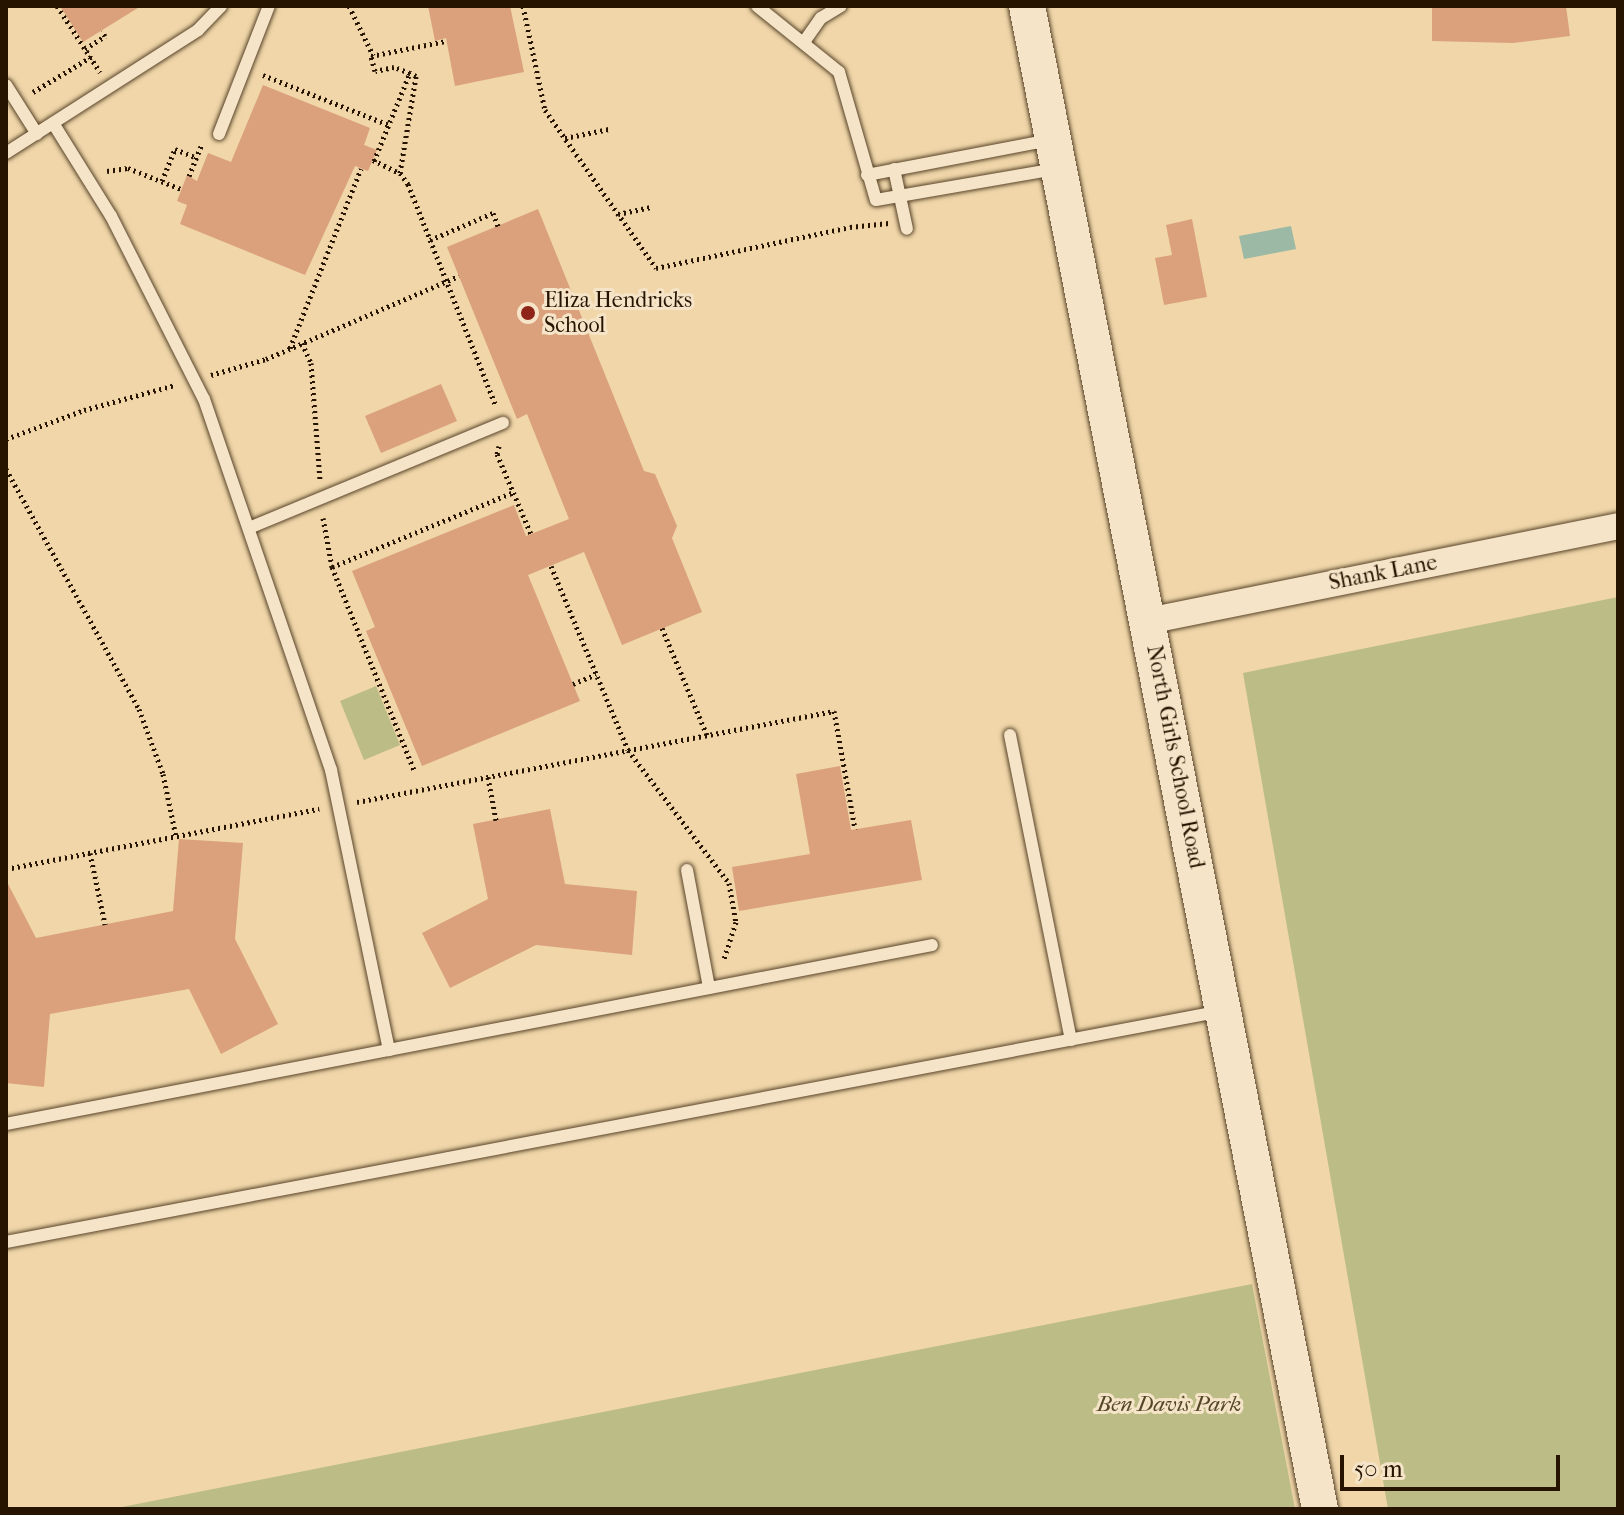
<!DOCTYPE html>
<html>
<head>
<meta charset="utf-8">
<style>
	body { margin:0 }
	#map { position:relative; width:1624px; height:1515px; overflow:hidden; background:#f0d6a9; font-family:"IM FELL French Canon",serif }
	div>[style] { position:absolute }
	.green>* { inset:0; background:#bcbd86 }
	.water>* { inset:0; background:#9bb9a5 }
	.building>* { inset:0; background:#daa17c }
	.path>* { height:5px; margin-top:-2.5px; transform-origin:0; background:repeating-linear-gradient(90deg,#261400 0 2px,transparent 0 6px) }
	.roads { filter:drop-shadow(0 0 2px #58442a) drop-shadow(0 0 2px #58442a) }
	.lane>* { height:12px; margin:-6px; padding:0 6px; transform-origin:6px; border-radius:6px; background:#f5e4c7 }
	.street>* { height:26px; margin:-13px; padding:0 13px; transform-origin:13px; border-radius:13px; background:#f5e4c7 }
	.secondary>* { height:36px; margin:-18px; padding:0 18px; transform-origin:18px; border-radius:18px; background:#f5e4c7 }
	.dots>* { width:22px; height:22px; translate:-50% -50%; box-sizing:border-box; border:4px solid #f5e4c7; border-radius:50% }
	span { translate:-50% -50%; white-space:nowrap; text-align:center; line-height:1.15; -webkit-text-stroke:6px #f5e4c7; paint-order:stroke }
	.poi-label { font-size:22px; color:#261400 }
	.left { translate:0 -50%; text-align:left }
	.street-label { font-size:22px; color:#261400 }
	.park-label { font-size:22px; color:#534728; font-style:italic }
	.frame { position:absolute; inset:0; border:8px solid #261400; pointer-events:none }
	.scale { position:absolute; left:1340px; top:1455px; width:220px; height:36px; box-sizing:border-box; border:4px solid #261400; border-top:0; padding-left:10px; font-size:24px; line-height:28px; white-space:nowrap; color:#261400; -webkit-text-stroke:6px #f5e4c7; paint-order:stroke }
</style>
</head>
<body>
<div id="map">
	<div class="green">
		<i style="clip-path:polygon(1618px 597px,1618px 1509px,1388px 1509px,1243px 673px)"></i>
		<i style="clip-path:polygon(376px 686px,400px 745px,364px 760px,340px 701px)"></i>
		<i style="clip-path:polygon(1252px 1284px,1295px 1509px,112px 1509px,552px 1422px)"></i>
	</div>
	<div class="water">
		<i style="clip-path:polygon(1291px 226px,1296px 249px,1244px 259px,1239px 236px)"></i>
	</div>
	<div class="building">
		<i style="clip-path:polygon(60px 6px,141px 6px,83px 42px)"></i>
		<i style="clip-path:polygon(428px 6px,510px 6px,524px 72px,455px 86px,446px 38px,435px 41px)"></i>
		<i style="clip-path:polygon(1432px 6px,1566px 6px,1570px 36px,1513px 43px,1432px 41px)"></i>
		<i style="clip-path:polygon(263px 85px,370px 128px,364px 145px,377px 150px,368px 171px,355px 166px,305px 275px,180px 224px,187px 205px,177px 201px,187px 175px,197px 181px,208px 153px,231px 162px)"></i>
		<i style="clip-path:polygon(538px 209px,644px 471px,655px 474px,677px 526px,672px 538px,702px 612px,622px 645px,584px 552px,528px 575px,580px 701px,422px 766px,366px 631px,375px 627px,352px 571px,514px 505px,526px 536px,569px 519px,527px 414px,517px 419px,447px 247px)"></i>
		<i style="clip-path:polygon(1192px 219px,1207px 297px,1164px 305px,1155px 258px,1172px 255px,1166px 225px)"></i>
		<i style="clip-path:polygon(441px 384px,457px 421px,381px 453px,365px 416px)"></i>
		<i style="clip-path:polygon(840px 766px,851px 830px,911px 820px,922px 880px,739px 911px,732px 867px,810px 854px,796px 774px)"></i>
		<i style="clip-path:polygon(550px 809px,565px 884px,637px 891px,632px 955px,536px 945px,450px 988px,422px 933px,488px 899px,473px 824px)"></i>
		<i style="clip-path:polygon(179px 839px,243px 843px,235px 939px,278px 1024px,221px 1054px,189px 989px,50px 1014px,44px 1087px,6px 1083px,6px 880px,36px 938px,173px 911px)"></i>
	</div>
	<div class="path">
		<i style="left:57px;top:6px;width:79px;rotate:56.9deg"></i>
		<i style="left:349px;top:6px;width:55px;rotate:63.9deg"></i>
		<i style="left:523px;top:6px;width:106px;rotate:78.1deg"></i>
		<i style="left:545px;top:110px;width:193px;rotate:54.9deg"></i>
		<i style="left:656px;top:268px;width:198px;rotate:-11.9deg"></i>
		<i style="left:850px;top:227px;width:39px;rotate:-6deg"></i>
		<i style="left:85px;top:49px;width:24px;rotate:-33deg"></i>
		<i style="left:105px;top:36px;width:6px;rotate:-121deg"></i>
		<i style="left:263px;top:75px;width:136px;rotate:21.6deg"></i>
		<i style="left:33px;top:92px;width:68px;rotate:-31.1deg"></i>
		<i style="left:565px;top:138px;width:45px;rotate:-11.6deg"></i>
		<i style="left:373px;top:160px;width:30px;rotate:26deg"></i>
		<i style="left:400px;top:173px;width:14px;rotate:54deg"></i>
		<i style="left:408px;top:184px;width:239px;rotate:68.4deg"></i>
		<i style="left:374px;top:161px;width:95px;rotate:-67.8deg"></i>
		<i style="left:410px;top:73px;width:17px;rotate:-159deg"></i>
		<i style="left:394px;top:67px;width:19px;rotate:168deg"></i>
		<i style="left:375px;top:71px;width:16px;rotate:-105deg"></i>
		<i style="left:371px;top:56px;width:76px;rotate:-11.3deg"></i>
		<i style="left:107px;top:171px;width:21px;rotate:-8deg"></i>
		<i style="left:128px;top:168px;width:57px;rotate:21.6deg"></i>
		<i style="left:400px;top:173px;width:98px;rotate:-80.6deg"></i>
		<i style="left:416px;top:76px;width:7px;rotate:-153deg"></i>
		<i style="left:189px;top:176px;width:35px;rotate:-68deg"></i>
		<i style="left:162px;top:181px;width:35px;rotate:-68deg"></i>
		<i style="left:175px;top:149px;width:24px;rotate:22deg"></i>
		<i style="left:618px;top:214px;width:35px;rotate:-12deg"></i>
		<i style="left:430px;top:240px;width:69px;rotate:-23.2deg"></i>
		<i style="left:493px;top:213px;width:14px;rotate:69deg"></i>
		<i style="left:302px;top:343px;width:22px;rotate:66deg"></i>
		<i style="left:311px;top:363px;width:117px;rotate:85.6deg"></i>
		<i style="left:290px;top:348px;width:193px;rotate:-68.4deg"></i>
		<i style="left:211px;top:375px;width:57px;rotate:-16.2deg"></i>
		<i style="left:266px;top:359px;width:210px;rotate:-23.3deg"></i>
		<i style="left:6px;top:439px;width:83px;rotate:-20.4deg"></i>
		<i style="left:84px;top:410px;width:94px;rotate:-15.4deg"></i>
		<i style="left:499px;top:446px;width:8px;rotate:104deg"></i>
		<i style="left:497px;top:454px;width:87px;rotate:67deg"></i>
		<i style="left:6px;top:469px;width:274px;rotate:61deg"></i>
		<i style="left:139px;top:709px;width:69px;rotate:69.7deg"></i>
		<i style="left:163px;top:774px;width:63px;rotate:78.2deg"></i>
		<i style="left:323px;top:518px;width:50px;rotate:79.6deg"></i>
		<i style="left:332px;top:567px;width:219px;rotate:68deg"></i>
		<i style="left:551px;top:566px;width:199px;rotate:67.3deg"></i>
		<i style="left:628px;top:750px;width:167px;rotate:52.8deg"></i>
		<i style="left:729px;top:883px;width:40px;rotate:80deg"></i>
		<i style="left:736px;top:922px;width:40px;rotate:108deg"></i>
		<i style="left:332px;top:567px;width:197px;rotate:-22.4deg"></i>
		<i style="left:662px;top:628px;width:116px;rotate:67.2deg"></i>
		<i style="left:573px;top:684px;width:25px;rotate:-23deg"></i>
		<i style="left:488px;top:777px;width:44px;rotate:79.5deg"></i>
		<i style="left:357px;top:802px;width:486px;rotate:-10.8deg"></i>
		<i style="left:834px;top:711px;width:120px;rotate:79.9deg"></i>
		<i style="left:90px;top:853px;width:73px;rotate:78.1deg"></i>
		<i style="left:6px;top:869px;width:319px;rotate:-10.9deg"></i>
	</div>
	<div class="roads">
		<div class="lane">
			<i style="left:757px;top:6px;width:105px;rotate:38.8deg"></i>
			<i style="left:839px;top:72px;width:133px;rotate:73.9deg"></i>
			<i style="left:876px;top:200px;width:183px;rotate:-9.8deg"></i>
			<i style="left:804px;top:42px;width:29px;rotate:-55deg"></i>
			<i style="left:821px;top:18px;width:23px;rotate:-31deg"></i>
			<i style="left:6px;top:85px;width:58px;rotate:57.7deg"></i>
			<i style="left:53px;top:123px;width:110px;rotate:58.1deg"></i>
			<i style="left:111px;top:216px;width:205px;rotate:63.1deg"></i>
			<i style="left:204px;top:399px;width:392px;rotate:71.1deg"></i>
			<i style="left:331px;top:770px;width:286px;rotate:78.3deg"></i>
			<i style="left:219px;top:134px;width:137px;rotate:-68.7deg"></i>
			<i style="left:6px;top:153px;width:228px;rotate:-32.6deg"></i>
			<i style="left:198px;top:30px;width:33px;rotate:-46deg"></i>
			<i style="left:894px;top:169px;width:61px;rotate:77.8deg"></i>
			<i style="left:867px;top:175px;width:187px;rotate:-10.8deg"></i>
			<i style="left:249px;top:528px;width:275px;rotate:-22.5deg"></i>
			<i style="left:1010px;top:735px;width:311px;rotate:78.7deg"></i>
			<i style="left:687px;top:870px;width:120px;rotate:79.4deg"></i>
			<i style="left:6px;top:1124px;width:943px;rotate:-10.94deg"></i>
			<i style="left:6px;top:1242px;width:1237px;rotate:-10.76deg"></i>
		</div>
		<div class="street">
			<i style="left:1148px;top:621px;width:480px;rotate:-11.4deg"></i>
		</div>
		<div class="secondary">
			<i style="left:1027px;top:6px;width:1531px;rotate:78.97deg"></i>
		</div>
	</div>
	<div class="dots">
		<i style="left:528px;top:313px;background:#8f2418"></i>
	</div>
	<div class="poi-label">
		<span class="left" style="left:544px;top:313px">Eliza Hendricks<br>School</span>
	</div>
	<div class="street-label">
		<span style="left:1383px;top:573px;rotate:-11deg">Shank Lane</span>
		<span style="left:1175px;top:757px;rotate:79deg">North Girls School Road</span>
	</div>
	<div class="park-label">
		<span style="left:1169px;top:1405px">Ben Davis Park</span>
	</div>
	<div class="frame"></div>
	<div class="scale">50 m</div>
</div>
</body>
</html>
